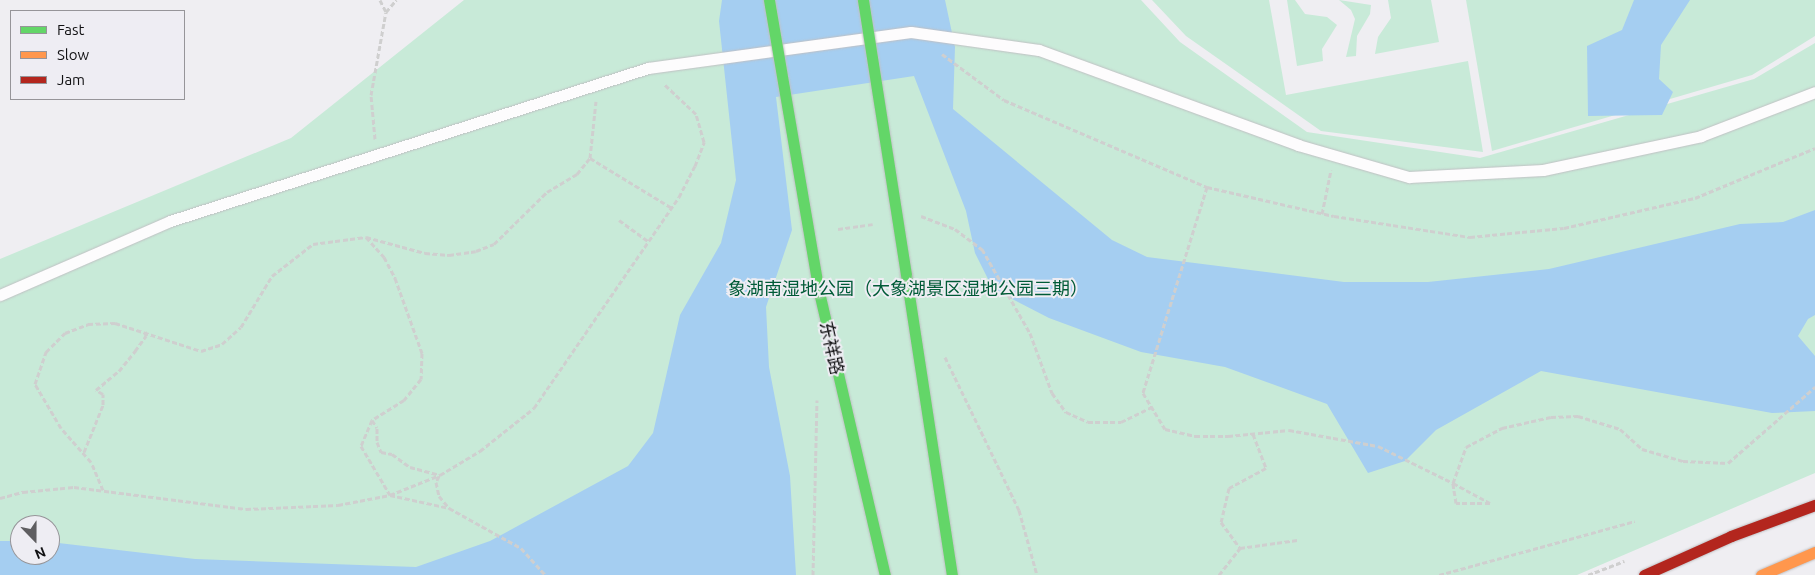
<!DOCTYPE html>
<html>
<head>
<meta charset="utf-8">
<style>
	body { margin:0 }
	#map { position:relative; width:1815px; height:575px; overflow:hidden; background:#efeef2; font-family:Ubuntu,"Noto Sans SC",sans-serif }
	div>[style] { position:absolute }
	.green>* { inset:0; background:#c8ead8 }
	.water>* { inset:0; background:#a5cef1 }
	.path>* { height:3px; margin-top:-1.5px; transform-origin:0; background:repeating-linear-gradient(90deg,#cfcfcf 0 5px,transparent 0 7.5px) }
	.roads { filter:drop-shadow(0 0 1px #c0c0c3) drop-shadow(0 0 1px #c0c0c3) }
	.lane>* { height:11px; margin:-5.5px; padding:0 5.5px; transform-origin:5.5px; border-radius:5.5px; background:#fdfcfd }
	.fast>* { height:11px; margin:-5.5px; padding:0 5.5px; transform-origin:5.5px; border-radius:5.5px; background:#63d668 }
	.slow>* { height:11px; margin:-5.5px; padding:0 5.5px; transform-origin:5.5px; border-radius:5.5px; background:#ff974d }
	.jam>* { height:11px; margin:-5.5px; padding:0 5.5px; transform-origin:5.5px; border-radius:5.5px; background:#b3261e }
	.bridges { filter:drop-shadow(0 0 1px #c0c0c3) drop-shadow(0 0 1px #c0c0c3) }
	.fast-bridge>* { height:11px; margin:-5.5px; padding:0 5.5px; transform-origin:5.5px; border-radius:5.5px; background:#63d668 }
	span { translate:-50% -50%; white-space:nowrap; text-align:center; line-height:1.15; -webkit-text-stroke:4px #eeedf3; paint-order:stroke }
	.park-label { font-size:18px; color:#005b37 }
	.street-label { font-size:18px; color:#111113 }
	.legend { position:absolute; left:10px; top:10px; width:175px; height:90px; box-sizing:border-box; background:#eeedf3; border:1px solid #969599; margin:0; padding:6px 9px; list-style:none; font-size:15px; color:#111113 }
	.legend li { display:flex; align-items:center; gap:10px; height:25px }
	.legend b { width:25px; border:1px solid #969599 }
	.north { position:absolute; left:10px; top:515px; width:50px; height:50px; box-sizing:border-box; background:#eeedf3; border:1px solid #969599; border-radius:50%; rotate:158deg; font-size:14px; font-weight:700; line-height:20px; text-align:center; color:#111113 }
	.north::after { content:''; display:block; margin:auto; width:18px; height:22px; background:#5f5e61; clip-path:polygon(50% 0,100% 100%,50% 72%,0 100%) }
</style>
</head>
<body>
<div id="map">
	<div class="green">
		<i style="clip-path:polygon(evenodd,464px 0,1141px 0,1180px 42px,1307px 132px,1480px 158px,1754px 79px,1815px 43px,1815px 473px,1577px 575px,0 575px,0 259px,291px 138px,464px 0,20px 525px,50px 525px,50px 555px,20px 555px,20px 525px)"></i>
		<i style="clip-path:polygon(1152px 0,1269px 0,1286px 95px,1468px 61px,1483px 152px,1321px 131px,1186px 36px)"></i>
		<i style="clip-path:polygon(1287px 0,1295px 0,1305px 14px,1327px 17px,1337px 25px,1322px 49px,1323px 61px,1297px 66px)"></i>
		<i style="clip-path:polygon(1339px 0,1371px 5px,1370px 14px,1357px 36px,1356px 56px,1346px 57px,1355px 19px,1351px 10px)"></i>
		<i style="clip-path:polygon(1388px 0,1431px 0,1439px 42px,1375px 54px,1378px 37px,1391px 18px)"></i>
		<i style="clip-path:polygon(1466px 0,1815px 0,1815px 36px,1752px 75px,1492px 151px)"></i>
	</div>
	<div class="water">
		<i style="clip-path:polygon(722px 0,945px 0,955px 47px,953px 109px,1112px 240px,1147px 257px,1344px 282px,1428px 282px,1549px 269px,1740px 224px,1783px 222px,1815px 210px,1815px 315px,1808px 319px,1798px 336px,1815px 356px,1815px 411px,1772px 413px,1541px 371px,1436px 430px,1405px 461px,1368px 473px,1327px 404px,1225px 367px,1141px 352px,1049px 318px,993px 289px,975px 253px,966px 211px,914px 76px,776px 97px,792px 230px,766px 307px,769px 367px,790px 476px,796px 575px,0 575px,0 541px,20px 541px,20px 555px,50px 555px,50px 542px,195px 559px,416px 567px,490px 541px,628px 466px,653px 433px,680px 315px,721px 243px,736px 180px,719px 21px)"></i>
		<i style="clip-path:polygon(1634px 0,1690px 0,1661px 45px,1659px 79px,1673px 92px,1662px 115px,1588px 116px,1587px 46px,1622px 30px)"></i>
	</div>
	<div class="path">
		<i style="left:380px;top:0;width:13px;rotate:63deg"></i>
		<i style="left:942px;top:54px;width:77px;rotate:36.6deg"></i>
		<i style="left:1004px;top:100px;width:221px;rotate:23.2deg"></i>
		<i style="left:1207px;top:187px;width:130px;rotate:12.9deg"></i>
		<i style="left:1334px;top:216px;width:138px;rotate:8.8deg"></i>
		<i style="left:1470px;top:237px;width:94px;rotate:-5.5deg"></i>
		<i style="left:1564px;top:228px;width:134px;rotate:-12.9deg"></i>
		<i style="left:1695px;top:198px;width:130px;rotate:-22.6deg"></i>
		<i style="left:375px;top:139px;width:44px;rotate:-95.2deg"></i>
		<i style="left:371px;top:95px;width:84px;rotate:-79.8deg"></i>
		<i style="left:386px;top:12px;width:16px;rotate:-50deg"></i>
		<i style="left:590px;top:158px;width:96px;rotate:31.4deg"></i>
		<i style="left:1207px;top:187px;width:216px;rotate:107.3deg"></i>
		<i style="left:1143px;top:393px;width:42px;rotate:58.6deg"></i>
		<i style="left:1165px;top:429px;width:31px;rotate:13deg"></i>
		<i style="left:1195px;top:436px;width:33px"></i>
		<i style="left:1228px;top:436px;width:61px;rotate:-5.6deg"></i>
		<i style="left:1289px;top:430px;width:90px;rotate:10.2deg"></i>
		<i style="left:1378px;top:446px;width:84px;rotate:26.3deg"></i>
		<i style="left:1453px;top:483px;width:42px;rotate:28.4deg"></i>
		<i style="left:1490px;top:503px;width:34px;rotate:180deg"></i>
		<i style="left:1456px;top:503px;width:20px;rotate:-99deg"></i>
		<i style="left:1453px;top:483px;width:38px;rotate:-70deg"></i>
		<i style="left:1466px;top:447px;width:41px;rotate:-27.8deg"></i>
		<i style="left:1502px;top:428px;width:50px;rotate:-12.7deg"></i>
		<i style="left:1551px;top:417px;width:27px;rotate:-2deg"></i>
		<i style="left:1578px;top:416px;width:44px;rotate:17.2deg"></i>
		<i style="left:1620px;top:429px;width:30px;rotate:42deg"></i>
		<i style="left:1642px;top:449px;width:43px;rotate:16.3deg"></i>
		<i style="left:1683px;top:461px;width:45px;rotate:2.5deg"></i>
		<i style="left:1728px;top:463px;width:116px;rotate:-41.1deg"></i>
		<i style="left:1322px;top:214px;width:45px;rotate:-78.4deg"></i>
		<i style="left:921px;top:216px;width:36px;rotate:21deg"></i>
		<i style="left:955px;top:229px;width:34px;rotate:37deg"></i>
		<i style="left:982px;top:249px;width:97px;rotate:60.3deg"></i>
		<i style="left:1030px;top:333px;width:64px;rotate:69.9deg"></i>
		<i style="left:1052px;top:393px;width:24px;rotate:54deg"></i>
		<i style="left:1066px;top:412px;width:24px;rotate:24deg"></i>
		<i style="left:1088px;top:422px;width:33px"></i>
		<i style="left:1121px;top:422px;width:34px;rotate:-26deg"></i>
		<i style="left:619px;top:220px;width:37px;rotate:36deg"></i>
		<i style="left:838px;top:229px;width:35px;rotate:-8deg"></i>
		<i style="left:366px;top:237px;width:27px;rotate:48deg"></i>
		<i style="left:384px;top:257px;width:24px;rotate:62deg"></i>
		<i style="left:395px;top:278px;width:80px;rotate:70.2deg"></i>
		<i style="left:422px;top:353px;width:26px;rotate:92deg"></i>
		<i style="left:421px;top:379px;width:27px;rotate:129deg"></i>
		<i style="left:404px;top:400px;width:38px;rotate:148deg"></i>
		<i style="left:372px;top:420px;width:28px;rotate:113deg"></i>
		<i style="left:361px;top:446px;width:57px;rotate:59.4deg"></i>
		<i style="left:390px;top:495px;width:60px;rotate:12.4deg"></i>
		<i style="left:945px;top:357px;width:170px;rotate:64.2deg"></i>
		<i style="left:1019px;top:510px;width:67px;rotate:74.5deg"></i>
		<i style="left:372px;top:420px;width:9px;rotate:58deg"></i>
		<i style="left:377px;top:428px;width:14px;rotate:90deg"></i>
		<i style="left:377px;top:442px;width:11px;rotate:68deg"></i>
		<i style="left:381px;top:452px;width:11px;rotate:10deg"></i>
		<i style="left:392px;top:454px;width:22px;rotate:36deg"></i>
		<i style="left:410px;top:467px;width:30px;rotate:15deg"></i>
		<i style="left:1253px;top:434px;width:36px;rotate:69deg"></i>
		<i style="left:1266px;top:468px;width:42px;rotate:151.6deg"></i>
		<i style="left:1229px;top:488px;width:35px;rotate:103deg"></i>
		<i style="left:1221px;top:522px;width:32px;rotate:54deg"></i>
		<i style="left:1240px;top:548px;width:58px;rotate:-8deg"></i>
		<i style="left:84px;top:452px;width:51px;rotate:-68deg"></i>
		<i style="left:103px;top:405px;width:11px;rotate:-90deg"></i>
		<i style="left:103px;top:394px;width:8px;rotate:-150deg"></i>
		<i style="left:96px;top:390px;width:30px;rotate:-40deg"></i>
		<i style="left:119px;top:371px;width:26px;rotate:-51deg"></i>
		<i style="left:135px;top:351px;width:19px;rotate:-54deg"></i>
		<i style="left:146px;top:336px;width:5px;rotate:-101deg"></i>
		<i style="left:439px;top:476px;width:7px;rotate:117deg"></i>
		<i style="left:436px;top:482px;width:14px;rotate:78deg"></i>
		<i style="left:439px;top:496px;width:16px;rotate:50deg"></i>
		<i style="left:449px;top:508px;width:82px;rotate:29.1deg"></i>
		<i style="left:521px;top:548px;width:36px;rotate:48deg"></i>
		<i style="left:103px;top:490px;width:30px;rotate:-113deg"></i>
		<i style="left:91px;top:462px;width:45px;rotate:-131.4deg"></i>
		<i style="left:61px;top:428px;width:51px;rotate:-120.6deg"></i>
		<i style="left:35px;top:384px;width:34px;rotate:-71deg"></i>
		<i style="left:46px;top:352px;width:27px;rotate:-45deg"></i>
		<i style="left:65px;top:333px;width:25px;rotate:-21deg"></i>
		<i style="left:88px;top:324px;width:27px;rotate:-2deg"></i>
		<i style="left:115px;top:323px;width:90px;rotate:18deg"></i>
		<i style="left:201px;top:351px;width:22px;rotate:-18deg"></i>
		<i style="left:222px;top:344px;width:25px;rotate:-42deg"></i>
		<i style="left:241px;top:327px;width:60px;rotate:-58.7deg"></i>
		<i style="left:272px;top:276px;width:52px;rotate:-38deg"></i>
		<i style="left:313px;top:244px;width:53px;rotate:-7.5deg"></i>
		<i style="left:366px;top:237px;width:61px;rotate:15.2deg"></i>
		<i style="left:425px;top:253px;width:24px;rotate:5deg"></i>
		<i style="left:449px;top:255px;width:27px;rotate:-8deg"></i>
		<i style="left:476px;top:251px;width:19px;rotate:-21deg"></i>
		<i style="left:494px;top:244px;width:74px;rotate:-44.5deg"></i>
		<i style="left:547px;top:192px;width:35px;rotate:-31deg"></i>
		<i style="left:577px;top:174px;width:21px;rotate:-51deg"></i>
		<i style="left:590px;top:158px;width:57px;rotate:-84deg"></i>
		<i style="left:0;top:498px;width:24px;rotate:-15deg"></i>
		<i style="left:23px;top:492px;width:51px;rotate:-5.6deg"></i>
		<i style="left:74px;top:487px;width:173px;rotate:7.3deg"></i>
		<i style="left:246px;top:509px;width:92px;rotate:-2.5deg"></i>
		<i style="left:338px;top:505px;width:53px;rotate:-10.9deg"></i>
		<i style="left:390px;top:495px;width:54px;rotate:-21.8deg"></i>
		<i style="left:440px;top:475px;width:47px;rotate:-31deg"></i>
		<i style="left:480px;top:451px;width:69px;rotate:-38.5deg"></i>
		<i style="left:534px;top:408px;width:256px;rotate:-55.5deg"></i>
		<i style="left:679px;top:197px;width:35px;rotate:-63deg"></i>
		<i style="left:695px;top:166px;width:26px;rotate:-69deg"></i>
		<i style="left:704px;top:142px;width:29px;rotate:-106deg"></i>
		<i style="left:696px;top:114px;width:45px;rotate:-136.8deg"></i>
		<i style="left:813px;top:575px;width:175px;rotate:-88.7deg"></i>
		<i style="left:1219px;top:575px;width:34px;rotate:-52deg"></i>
		<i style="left:1439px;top:575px;width:203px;rotate:-15.4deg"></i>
		<i style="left:1588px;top:575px;width:39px;rotate:-21deg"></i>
	</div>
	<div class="roads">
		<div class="lane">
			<i style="left:0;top:295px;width:185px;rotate:-23.5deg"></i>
			<i style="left:170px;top:221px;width:502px;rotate:-17.75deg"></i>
			<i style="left:648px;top:68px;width:265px;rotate:-7.8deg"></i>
			<i style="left:911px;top:32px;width:129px;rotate:8deg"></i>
			<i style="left:1039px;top:50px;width:276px;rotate:20.1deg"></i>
			<i style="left:1298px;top:145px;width:116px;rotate:16.1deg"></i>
			<i style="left:1409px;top:177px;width:134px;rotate:-3deg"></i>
			<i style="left:1543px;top:170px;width:162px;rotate:-12.1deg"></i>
			<i style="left:1701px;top:136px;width:122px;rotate:-21.1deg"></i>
		</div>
		<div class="fast">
			<i style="left:906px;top:275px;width:304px;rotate:81.3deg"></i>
			<i style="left:819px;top:292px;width:291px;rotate:76.9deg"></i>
		</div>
		<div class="slow">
			<i style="left:1761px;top:575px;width:59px;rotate:-23.1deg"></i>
		</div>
		<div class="jam">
			<i style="left:1644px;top:575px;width:95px;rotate:-24.1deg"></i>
			<i style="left:1731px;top:536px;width:90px;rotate:-20.3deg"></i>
		</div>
	</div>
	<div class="bridges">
		<div class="fast-bridge">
			<i style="left:769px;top:0;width:296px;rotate:80.3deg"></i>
			<i style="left:863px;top:0;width:278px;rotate:81.1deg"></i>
		</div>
	</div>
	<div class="park-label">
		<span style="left:908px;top:288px">象湖南湿地公园（大象湖景区湿地公园三期）</span>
	</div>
	<div class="street-label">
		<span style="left:832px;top:348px;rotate:77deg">东祥路</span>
	</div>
	<ul class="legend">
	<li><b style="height:6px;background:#63d668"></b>Fast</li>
	<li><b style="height:6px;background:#ff974d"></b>Slow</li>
	<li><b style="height:6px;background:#b3261e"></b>Jam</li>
	</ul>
	<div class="north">N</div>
</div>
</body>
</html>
